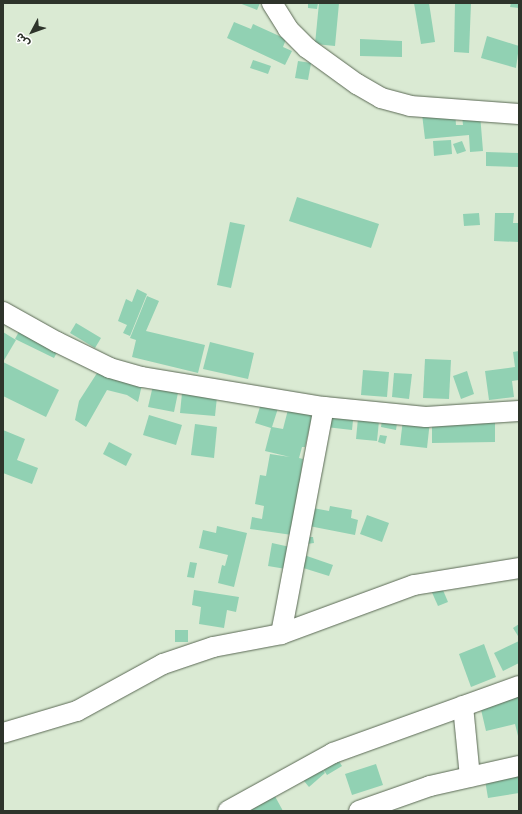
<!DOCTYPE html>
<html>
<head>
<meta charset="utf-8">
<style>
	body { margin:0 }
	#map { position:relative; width:522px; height:814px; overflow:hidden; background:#daead3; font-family:"Zilla Slab","Noto Sans Arabic",serif }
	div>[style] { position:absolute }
	.building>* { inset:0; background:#91d1b3 }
	.roads { filter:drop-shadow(0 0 1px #5b6955) drop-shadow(0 0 1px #5b6955) }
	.minor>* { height:20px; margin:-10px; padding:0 10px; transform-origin:10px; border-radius:10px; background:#fff }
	span { translate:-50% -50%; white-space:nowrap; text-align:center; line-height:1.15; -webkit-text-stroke:4px #fff; paint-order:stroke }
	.frame { position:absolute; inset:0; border:4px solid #2e342b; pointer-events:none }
	.north { position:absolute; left:12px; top:12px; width:40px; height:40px; -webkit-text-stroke:3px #fff; paint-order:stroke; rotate:229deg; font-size:11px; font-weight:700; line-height:16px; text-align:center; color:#2e342b }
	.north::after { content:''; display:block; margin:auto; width:14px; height:18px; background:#2e342b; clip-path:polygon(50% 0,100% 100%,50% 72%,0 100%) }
</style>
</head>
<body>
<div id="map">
	<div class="building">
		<i style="clip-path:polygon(239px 3px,260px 3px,257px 10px)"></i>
		<i style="clip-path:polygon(308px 3px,318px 3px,317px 9px,308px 8px)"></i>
		<i style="clip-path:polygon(319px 3px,339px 3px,335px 46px,315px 44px)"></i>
		<i style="clip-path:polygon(414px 3px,429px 3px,435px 42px,421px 44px)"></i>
		<i style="clip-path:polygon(455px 3px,471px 3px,469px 53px,454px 52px)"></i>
		<i style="clip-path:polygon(511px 3px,519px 3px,519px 8px,510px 7px)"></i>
		<i style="clip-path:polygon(234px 22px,251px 29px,253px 24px,286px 39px,283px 47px,292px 51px,285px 65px,227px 38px)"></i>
		<i style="clip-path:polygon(487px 36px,519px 46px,516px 68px,481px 58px)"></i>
		<i style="clip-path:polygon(360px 39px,402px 41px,402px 57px,360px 56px)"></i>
		<i style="clip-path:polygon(253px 60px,271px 66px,268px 74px,250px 68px)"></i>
		<i style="clip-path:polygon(298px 61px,311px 63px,308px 80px,295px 78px)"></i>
		<i style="clip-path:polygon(455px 111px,456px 125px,463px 125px,462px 116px,480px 114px,483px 151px,470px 152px,469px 135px,425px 139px,422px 114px)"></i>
		<i style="clip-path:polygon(451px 140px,452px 154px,434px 156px,433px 141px)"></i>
		<i style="clip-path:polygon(462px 141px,466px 151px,457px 154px,453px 144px)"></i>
		<i style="clip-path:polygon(486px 152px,519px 153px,519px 167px,486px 166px)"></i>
		<i style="clip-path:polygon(297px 197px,379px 224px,371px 248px,289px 221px)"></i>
		<i style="clip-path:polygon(479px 213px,480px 225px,464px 226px,463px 214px)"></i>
		<i style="clip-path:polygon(495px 213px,514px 213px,513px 223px,519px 223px,519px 242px,494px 241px)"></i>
		<i style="clip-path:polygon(230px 222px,245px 225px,231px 288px,217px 285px)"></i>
		<i style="clip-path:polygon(137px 289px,147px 294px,130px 336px,123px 333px,127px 325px,118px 321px,126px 299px,132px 302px)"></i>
		<i style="clip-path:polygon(147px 296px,159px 301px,146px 331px,205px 345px,198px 373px,132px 357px,136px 340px,130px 338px)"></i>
		<i style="clip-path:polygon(25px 320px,64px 339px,54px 358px,15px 339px)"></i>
		<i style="clip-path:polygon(76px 323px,101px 338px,95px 348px,70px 333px)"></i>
		<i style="clip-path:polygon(3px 332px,16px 340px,3px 362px)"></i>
		<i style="clip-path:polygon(210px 342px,254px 353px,248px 379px,203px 369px)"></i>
		<i style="clip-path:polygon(519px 351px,519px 380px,512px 381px,514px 397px,489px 400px,485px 371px,515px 367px,513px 352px)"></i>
		<i style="clip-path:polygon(425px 359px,451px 360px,449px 399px,423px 398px)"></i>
		<i style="clip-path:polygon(3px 362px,59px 390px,46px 417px,3px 396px)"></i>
		<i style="clip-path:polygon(99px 370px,114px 380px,121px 370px,144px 376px,138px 402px,127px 395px,107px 390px,86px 427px,75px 420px,79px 401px)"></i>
		<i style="clip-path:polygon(363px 370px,389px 372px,387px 397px,361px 395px)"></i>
		<i style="clip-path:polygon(467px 371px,474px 394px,461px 399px,453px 376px)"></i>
		<i style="clip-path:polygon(394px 373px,412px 374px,409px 399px,392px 397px)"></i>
		<i style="clip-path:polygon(155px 377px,180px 383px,174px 412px,148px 407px)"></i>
		<i style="clip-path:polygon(183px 383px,218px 387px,215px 416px,180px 413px)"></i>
		<i style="clip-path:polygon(263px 397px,280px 402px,272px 427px,283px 429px,291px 398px,315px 403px,305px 447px,302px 447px,299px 458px,303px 459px,292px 535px,250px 529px,252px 517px,262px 519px,264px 506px,255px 504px,260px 475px,266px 476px,270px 454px,290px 457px,265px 451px,271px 428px,255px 423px)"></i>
		<i style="clip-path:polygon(328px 408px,354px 411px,352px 430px,326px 427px)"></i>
		<i style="clip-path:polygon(359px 408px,380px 411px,377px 441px,356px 439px)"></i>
		<i style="clip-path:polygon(495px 411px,495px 442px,432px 443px,432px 417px)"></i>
		<i style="clip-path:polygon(383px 414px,398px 417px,396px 430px,381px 427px)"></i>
		<i style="clip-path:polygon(149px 415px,182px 425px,176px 445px,143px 435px)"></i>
		<i style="clip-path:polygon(403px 419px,430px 421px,427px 448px,400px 445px)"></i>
		<i style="clip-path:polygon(195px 424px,217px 427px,214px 458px,191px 455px)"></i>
		<i style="clip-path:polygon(3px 430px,25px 439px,17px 460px,38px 468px,32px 484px,3px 473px)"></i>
		<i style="clip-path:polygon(380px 435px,387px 436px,385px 444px,378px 442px)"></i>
		<i style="clip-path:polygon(109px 442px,132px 454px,126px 466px,103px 454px)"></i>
		<i style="clip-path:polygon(330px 506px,352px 510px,351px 518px,358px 520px,355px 535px,309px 526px,313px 508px,329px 511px)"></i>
		<i style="clip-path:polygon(367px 515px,389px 523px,382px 542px,360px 534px)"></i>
		<i style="clip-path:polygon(217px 526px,247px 533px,234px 587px,218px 583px,222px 565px,225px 566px,228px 555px,199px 548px,203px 530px,216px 533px)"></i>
		<i style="clip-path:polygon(306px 537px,313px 537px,314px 543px,307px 544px)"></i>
		<i style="clip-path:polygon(272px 543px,290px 547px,286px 569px,268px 566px)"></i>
		<i style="clip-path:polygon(304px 555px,333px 565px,329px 576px,300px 567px)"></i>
		<i style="clip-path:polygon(190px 562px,197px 563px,194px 578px,187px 577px)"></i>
		<i style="clip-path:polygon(440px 583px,448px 602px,438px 606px,430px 588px)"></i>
		<i style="clip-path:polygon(194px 590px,239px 597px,236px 612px,227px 610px,224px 628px,199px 624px,201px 607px,192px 605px)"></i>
		<i style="clip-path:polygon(519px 624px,519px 635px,518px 636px,513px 628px)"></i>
		<i style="clip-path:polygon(175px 630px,188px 630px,188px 642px,175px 642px)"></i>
		<i style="clip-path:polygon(519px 641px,519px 663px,503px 671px,494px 653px)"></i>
		<i style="clip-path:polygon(484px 644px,496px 677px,471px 687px,459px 654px)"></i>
		<i style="clip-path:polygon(519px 692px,519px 740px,515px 724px,486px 731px,479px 701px)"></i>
		<i style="clip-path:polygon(332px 750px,342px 766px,327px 775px,317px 760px)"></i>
		<i style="clip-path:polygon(316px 761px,325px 773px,309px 787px,299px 775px)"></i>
		<i style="clip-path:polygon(519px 762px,519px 793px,488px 798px,483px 768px)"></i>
		<i style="clip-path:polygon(376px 764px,383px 785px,352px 795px,345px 774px)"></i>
		<i style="clip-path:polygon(271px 789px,283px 811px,245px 811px)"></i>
	</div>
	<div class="roads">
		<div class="minor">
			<i style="left:272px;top:3px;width:31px;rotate:58deg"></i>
			<i style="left:288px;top:29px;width:27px;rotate:45deg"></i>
			<i style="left:307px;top:48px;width:62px;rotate:35.8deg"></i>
			<i style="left:357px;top:84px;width:28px;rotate:30deg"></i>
			<i style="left:381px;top:98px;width:30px;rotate:15deg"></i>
			<i style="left:410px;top:106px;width:109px;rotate:4.2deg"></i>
			<i style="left:3px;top:312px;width:62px;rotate:29.1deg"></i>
			<i style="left:57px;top:342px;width:59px;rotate:26.1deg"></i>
			<i style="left:110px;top:368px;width:33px;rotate:16deg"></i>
			<i style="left:142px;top:377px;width:184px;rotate:9.4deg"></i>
			<i style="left:324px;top:407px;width:102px;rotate:5.6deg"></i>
			<i style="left:426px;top:417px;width:93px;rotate:-3.7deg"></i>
			<i style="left:281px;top:634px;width:231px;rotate:-79.3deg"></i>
			<i style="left:463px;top:706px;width:71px;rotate:84.4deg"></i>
			<i style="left:3px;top:733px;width:77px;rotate:-16.6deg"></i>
			<i style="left:77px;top:711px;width:98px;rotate:-28.7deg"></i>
			<i style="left:163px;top:664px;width:53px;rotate:-18.8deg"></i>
			<i style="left:213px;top:647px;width:69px;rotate:-10.8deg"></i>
			<i style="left:281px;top:634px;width:142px;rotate:-20.2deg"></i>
			<i style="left:414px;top:585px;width:106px;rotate:-9.2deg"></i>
			<i style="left:228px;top:811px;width:120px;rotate:-28.9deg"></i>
			<i style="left:333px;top:753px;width:198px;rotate:-19.8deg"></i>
			<i style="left:359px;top:811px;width:75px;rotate:-19.4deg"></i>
			<i style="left:430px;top:786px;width:91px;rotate:-12.7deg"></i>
		</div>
	</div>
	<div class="frame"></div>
	<div class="north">ش</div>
</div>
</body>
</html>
